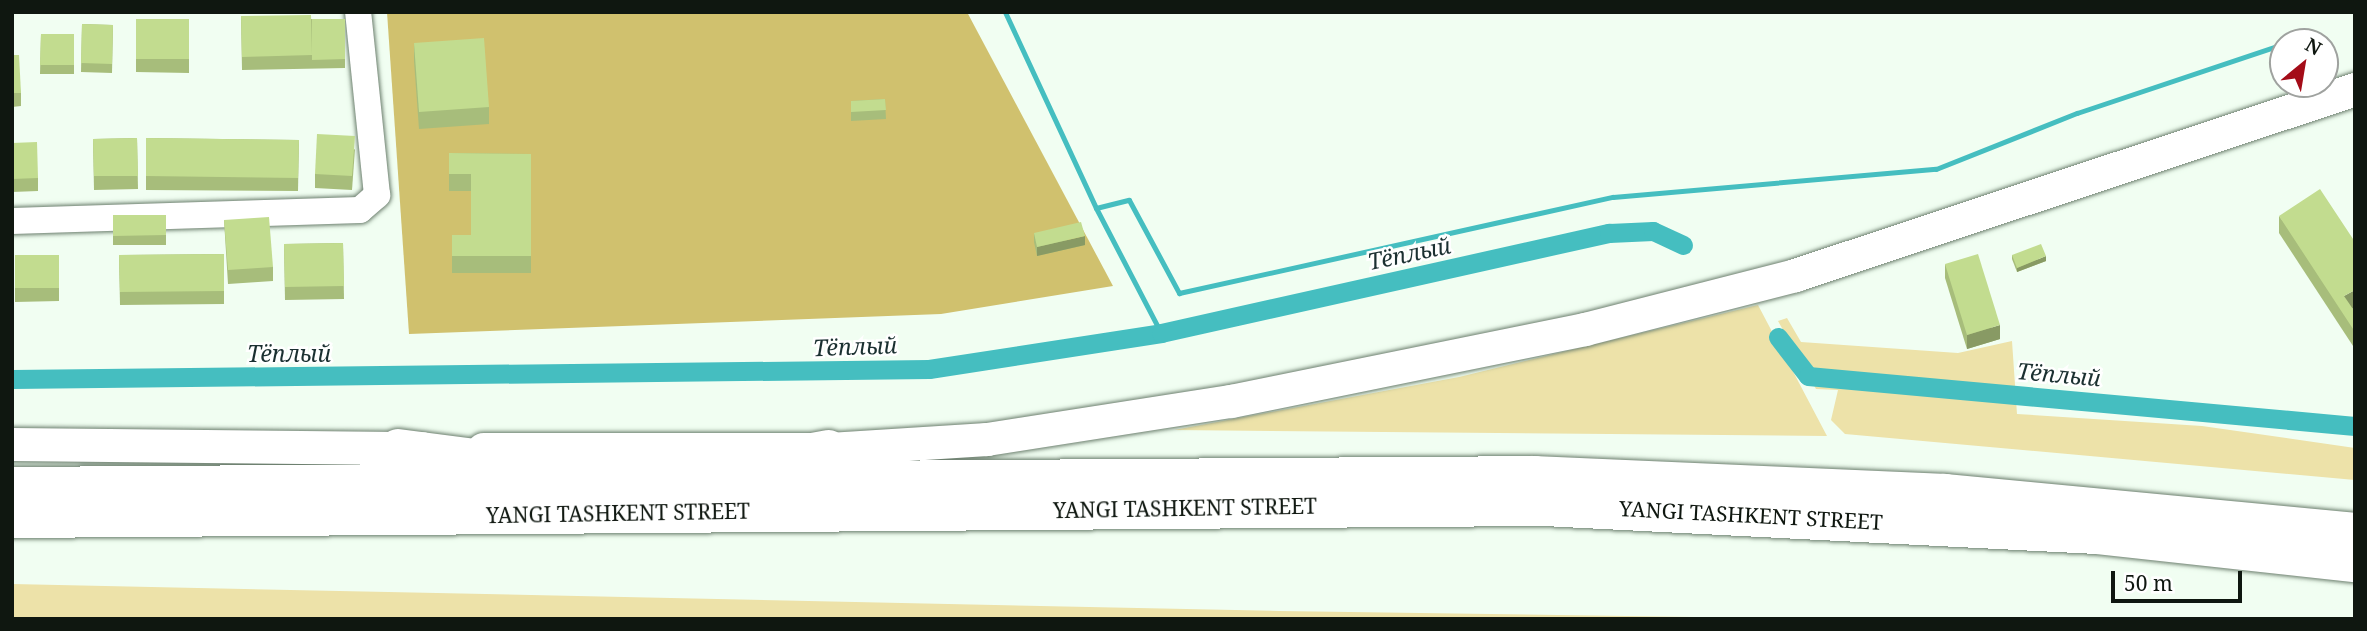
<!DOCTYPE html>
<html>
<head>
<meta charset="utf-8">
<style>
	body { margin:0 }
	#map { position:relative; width:2367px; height:631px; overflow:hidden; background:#f1fef2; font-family:"Noto Serif",serif }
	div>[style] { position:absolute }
	.green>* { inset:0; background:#ede2a9 }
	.forest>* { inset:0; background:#d0c16e }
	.stream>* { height:5px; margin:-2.5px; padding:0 2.5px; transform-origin:2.5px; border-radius:2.5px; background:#45bec0 }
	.canal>* { height:19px; margin:-9.5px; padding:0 9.5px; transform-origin:9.5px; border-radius:9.5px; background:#45bec0 }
	.roads { filter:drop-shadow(0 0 2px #6d806f) drop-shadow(0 0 2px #6d806f) }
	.minor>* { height:26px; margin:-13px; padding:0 13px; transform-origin:13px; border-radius:13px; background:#fff }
	.major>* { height:33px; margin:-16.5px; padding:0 16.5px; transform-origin:16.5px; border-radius:16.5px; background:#fff }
	.highway>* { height:38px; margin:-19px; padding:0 19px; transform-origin:19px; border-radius:19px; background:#fff }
	.wall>* { inset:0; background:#a7bd7b }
	.shaded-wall>* { inset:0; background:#889a64 }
	.building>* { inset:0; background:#c2dc8f }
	span { translate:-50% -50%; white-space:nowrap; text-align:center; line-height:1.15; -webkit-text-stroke:5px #fff; paint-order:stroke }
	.street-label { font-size:21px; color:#0f1710 }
	.water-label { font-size:23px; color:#1b3031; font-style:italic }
	.frame { position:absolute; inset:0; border:14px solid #0f1710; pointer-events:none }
	.north { position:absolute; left:2269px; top:28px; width:70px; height:70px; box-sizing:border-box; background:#fff; border:2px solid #9fa29f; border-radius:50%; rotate:30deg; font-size:19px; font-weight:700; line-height:28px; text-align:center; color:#0f1710 }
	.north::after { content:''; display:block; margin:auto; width:24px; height:32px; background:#a40c18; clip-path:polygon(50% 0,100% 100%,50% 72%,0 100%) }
	.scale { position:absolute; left:2111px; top:571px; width:131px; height:32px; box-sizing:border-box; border:4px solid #0f1710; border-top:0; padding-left:9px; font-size:21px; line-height:24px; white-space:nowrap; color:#0f1710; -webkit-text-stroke:5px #fff; paint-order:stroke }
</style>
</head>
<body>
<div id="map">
	<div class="green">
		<i style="clip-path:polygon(1758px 305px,1827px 436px,1174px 430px,1459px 377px)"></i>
		<i style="clip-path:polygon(1787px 318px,1801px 342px,1958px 353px,2012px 341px,2017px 414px,2202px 426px,2355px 448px,2355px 480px,1845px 434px,1831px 420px,1838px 390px,1816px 389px,1778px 321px)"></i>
		<i style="clip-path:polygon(12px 584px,1279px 611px,1829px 619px,12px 619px)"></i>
	</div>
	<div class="forest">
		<i style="clip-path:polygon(387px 12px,967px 12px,1113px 286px,941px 314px,409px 334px)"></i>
	</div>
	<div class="stream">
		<i style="left:1005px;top:12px;width:216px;rotate:65.1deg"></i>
		<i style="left:1096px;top:208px;width:34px;rotate:-14deg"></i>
		<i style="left:1129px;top:200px;width:106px;rotate:61.7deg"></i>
		<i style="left:1179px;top:293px;width:444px;rotate:-12.5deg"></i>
		<i style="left:1613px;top:197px;width:324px;rotate:-5deg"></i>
		<i style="left:1936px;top:169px;width:152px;rotate:-21.7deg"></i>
		<i style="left:2077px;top:113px;width:217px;rotate:-18.5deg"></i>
		<i style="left:2290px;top:42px;width:21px;rotate:-19deg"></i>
		<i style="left:1096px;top:208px;width:141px;rotate:62.5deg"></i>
	</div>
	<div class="canal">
		<i style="left:1778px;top:337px;width:49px;rotate:52.4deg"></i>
		<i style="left:1808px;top:376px;width:549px;rotate:5.22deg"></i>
		<i style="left:12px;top:379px;width:917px;rotate:-0.62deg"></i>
		<i style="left:929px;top:369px;width:235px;rotate:-8.8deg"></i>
		<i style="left:1161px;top:333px;width:459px;rotate:-12.6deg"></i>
		<i style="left:1609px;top:233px;width:44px;rotate:-2.6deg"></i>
		<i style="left:1653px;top:231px;width:33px;rotate:25deg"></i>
	</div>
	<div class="roads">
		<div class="minor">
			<i style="left:12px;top:221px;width:348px;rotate:-1.8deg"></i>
			<i style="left:360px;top:210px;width:23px;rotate:-41deg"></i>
			<i style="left:377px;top:195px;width:184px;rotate:-95.9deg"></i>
		</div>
		<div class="major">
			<i style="left:12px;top:444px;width:410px;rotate:0.6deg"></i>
			<i style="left:483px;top:449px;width:346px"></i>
			<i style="left:829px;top:449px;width:158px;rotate:-3.6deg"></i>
			<i style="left:987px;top:439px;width:247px;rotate:-8.9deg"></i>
			<i style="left:1231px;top:401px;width:361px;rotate:-11.5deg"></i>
			<i style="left:1585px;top:329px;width:217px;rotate:-14.4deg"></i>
			<i style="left:1795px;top:275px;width:590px;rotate:-18.37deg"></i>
		</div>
		<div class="highway">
			<i style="left:398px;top:448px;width:116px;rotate:7.4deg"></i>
			<i style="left:763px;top:461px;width:67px;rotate:-10.3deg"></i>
			<i style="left:12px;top:486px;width:1523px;rotate:-0.41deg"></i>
			<i style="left:1535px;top:475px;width:410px;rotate:2.5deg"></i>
			<i style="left:1945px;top:493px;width:412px;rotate:5.4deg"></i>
			<i style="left:12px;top:519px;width:1532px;rotate:-0.45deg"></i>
			<i style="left:1544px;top:507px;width:553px;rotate:2.9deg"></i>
			<i style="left:2096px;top:535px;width:261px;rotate:6.2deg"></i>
		</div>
	</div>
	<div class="wall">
		<i style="clip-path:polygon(241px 16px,312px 19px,345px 19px,345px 68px,242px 70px)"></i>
		<i style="clip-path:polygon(136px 19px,189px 19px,189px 73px,136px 72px)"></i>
		<i style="clip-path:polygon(82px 24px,113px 25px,112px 73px,81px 72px)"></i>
		<i style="clip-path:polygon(41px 34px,74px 34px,74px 74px,40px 74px)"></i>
		<i style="clip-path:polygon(414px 43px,489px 107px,489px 124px,419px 129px,414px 61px)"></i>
		<i style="clip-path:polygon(12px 55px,21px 93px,21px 106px,12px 107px)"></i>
		<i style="clip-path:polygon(885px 99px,886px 119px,851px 121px,851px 101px)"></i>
		<i style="clip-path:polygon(137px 138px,138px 189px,94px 190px,93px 139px)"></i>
		<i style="clip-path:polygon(146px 138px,299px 140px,298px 191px,146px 190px)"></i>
		<i style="clip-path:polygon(12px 143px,38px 178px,38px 191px,12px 192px)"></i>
		<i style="clip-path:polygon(355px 149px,352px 190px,315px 188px,315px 174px)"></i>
		<i style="clip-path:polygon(449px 153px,531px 154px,531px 273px,452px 273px,452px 235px,471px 235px,471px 191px,449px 191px)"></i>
		<i style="clip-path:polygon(113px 215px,166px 215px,166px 245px,113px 245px)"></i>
		<i style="clip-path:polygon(2279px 216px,2355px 312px,2355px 349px,2279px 233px)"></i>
		<i style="clip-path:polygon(224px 220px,273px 267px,273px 281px,228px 284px)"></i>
		<i style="clip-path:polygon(1034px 233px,1085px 245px,1037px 256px,1034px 242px)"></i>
		<i style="clip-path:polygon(343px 243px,344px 299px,285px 300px,284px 244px)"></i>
		<i style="clip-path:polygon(224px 254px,224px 304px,120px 305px,119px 255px)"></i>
		<i style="clip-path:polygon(15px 255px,59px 255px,59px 301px,15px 302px)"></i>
		<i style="clip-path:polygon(2012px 255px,2046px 261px,2017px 272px,2012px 259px)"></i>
		<i style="clip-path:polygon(1945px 264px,2000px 339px,1967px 349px,1945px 278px)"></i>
	</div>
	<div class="shaded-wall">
		<i style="clip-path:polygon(1085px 236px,1085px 245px,1037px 256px,1037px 247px)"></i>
		<i style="clip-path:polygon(2046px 256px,2046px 261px,2017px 272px,2017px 268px)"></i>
		<i style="clip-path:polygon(2355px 290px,2355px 307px,2344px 314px,2344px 296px)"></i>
		<i style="clip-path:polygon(2000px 325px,2000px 339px,1967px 349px,1967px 335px)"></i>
	</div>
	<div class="building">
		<i style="clip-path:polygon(311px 15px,312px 55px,242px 57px,241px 16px)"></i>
		<i style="clip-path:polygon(136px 19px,189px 19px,189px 59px,136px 59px)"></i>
		<i style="clip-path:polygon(312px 19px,345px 19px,345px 59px,312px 60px)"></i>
		<i style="clip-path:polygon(82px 24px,113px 25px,112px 64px,81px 63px)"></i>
		<i style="clip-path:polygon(41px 34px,74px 34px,74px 65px,40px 65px)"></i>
		<i style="clip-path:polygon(484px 38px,489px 107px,419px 112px,414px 43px)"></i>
		<i style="clip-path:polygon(12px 55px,19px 55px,21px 93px,12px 93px)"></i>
		<i style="clip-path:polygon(885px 99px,886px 110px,851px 112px,851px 101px)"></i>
		<i style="clip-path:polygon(317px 134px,355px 136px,352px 176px,315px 174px)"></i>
		<i style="clip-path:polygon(137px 138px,138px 176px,94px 176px,93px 139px)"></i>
		<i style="clip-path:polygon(146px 138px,299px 140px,298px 178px,146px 176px)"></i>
		<i style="clip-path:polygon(37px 142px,38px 178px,12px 179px,12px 143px)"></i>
		<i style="clip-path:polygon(449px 153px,531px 154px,531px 256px,452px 256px,452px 235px,471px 235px,471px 174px,449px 174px)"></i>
		<i style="clip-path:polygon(2320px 189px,2355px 242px,2355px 290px,2344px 296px,2355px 312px,2355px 332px,2279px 216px)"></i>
		<i style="clip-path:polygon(113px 215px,166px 215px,166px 235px,113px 236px)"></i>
		<i style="clip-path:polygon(269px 217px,273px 267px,228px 270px,224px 220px)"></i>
		<i style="clip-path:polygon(1081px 222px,1085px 236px,1037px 247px,1034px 233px)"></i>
		<i style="clip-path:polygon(343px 243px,344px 286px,285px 287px,284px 244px)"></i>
		<i style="clip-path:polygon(2041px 244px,2046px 256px,2017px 268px,2012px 255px)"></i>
		<i style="clip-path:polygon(224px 254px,224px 291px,120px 292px,119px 255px)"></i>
		<i style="clip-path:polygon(1978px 254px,2000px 325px,1967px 335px,1945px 264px)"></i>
		<i style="clip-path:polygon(15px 255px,59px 255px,59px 288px,15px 288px)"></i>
	</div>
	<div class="street-label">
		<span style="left:1185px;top:508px;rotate:-1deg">YANGI TASHKENT STREET</span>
		<span style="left:618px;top:513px;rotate:-1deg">YANGI TASHKENT STREET</span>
		<span style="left:1751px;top:515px;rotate:3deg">YANGI TASHKENT STREET</span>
	</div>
	<div class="water-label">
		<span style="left:1409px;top:253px;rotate:-12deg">Тёплый</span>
		<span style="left:855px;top:346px;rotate:-2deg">Тёплый</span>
		<span style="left:289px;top:353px">Тёплый</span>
		<span style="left:2059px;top:374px;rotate:5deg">Тёплый</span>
	</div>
	<div class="frame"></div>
	<div class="north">N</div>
	<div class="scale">50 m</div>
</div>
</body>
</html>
